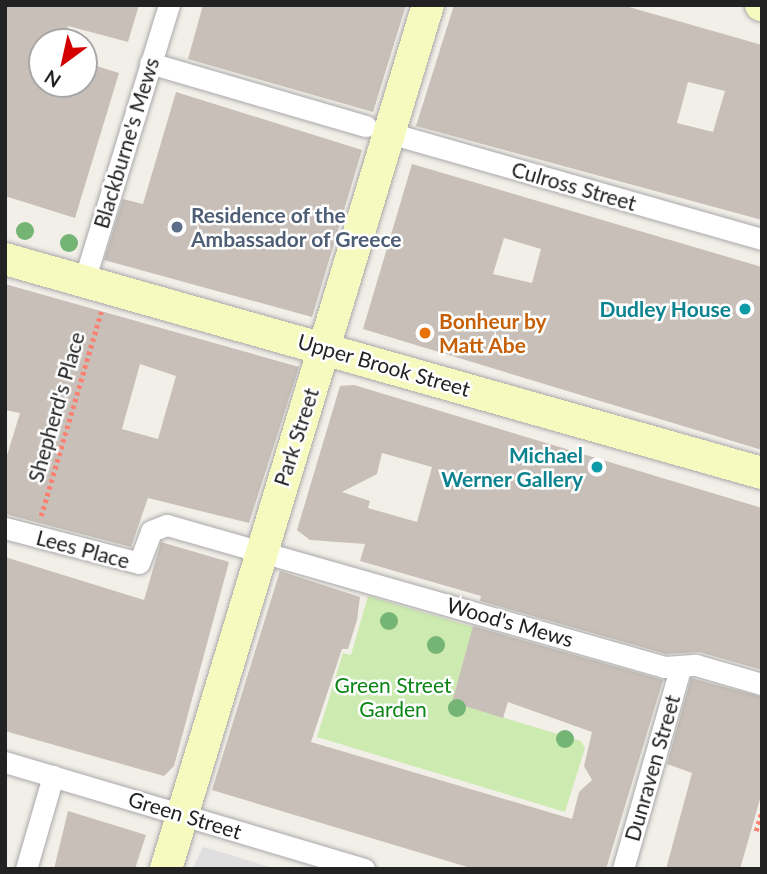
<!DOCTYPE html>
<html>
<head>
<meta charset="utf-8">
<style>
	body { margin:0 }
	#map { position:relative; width:767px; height:874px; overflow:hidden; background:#f2efe9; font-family:Lato,sans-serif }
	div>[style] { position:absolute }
	.residential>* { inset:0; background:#e0dfdf }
	.grass>* { inset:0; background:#cdebb0 }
	.building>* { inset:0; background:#c7bfb8 }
	.path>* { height:4.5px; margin-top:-2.25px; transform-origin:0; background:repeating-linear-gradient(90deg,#fa8072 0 3.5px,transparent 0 7px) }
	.roads { filter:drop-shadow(0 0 2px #a9a9a9) drop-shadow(0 0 2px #a9a9a9) }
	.street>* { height:21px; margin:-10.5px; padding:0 10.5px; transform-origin:10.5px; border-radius:10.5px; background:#fff }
	.secondary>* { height:32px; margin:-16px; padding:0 16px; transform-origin:16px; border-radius:16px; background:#f7fabf }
	.trees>* { width:18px; height:18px; margin:-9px; border-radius:50%; background:#74b475 }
	.dots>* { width:19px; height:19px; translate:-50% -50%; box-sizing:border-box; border:4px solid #fff; border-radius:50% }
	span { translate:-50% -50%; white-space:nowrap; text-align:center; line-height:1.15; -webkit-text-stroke:5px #fff; paint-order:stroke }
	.street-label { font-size:21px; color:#222 }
	.service-label { font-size:21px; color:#4e5e75; font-weight:700 }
	.left { translate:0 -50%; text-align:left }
	.culture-label { font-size:21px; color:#0d838f; font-weight:700 }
	.right { translate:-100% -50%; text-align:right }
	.food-label { font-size:21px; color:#c56008; font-weight:700 }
	.park-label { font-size:21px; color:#0c8416 }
	.frame { position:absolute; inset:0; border:7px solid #222; pointer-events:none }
	.north { position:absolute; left:28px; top:28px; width:70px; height:70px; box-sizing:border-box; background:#fff; border:2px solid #a7a7a7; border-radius:50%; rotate:213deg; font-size:19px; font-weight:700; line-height:28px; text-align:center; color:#222 }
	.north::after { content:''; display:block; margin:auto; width:24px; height:32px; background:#d40000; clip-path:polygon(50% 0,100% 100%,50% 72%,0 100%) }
</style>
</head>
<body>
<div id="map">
	<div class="residential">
		<i style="clip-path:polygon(203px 847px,221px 852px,276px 869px,192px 869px)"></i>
	</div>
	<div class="grass">
		<i style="clip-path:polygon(368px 596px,473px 627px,452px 702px,581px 741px,585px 748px,565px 812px,317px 737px,343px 653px,351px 655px)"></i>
	</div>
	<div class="building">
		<i style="clip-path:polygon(5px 5px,139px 5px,128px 42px,68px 26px,63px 42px,42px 42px,42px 84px,84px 84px,84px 62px,119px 73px,75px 218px,5px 196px)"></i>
		<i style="clip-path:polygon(203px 5px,406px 5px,373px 112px,188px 59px)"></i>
		<i style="clip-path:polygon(evenodd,454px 5px,622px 5px,762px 45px,762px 220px,416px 126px,454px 5px,688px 82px,725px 91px,713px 132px,677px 123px,688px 82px)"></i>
		<i style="clip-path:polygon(176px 92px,362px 150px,312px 317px,104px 260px,123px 199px,143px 204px)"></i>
		<i style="clip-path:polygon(evenodd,412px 164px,762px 267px,762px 450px,363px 329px,412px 164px,504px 238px,541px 249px,532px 283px,493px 274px,504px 238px)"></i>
		<i style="clip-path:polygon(evenodd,5px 284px,299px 367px,249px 523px,148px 498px,131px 547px,5px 514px,5px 462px,20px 413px,5px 410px,5px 284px,140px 364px,176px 376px,158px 439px,122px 429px,140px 364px)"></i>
		<i style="clip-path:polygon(evenodd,354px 385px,762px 508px,762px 670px,699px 652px,666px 654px,480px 601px,481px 596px,360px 561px,365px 544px,310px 540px,297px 530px,340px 386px,354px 385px,382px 453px,432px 467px,417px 522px,368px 508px,370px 501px,342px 492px,377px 474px,382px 453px)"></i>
		<i style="clip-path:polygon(161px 542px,229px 562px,174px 766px,164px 776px,5px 731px,5px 557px,144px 600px)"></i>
		<i style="clip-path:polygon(280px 571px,360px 597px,357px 620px,348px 649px,342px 649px,311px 742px,572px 819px,579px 792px,592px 780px,584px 766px,592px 732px,508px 702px,503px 718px,452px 702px,473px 626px,663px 680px,606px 869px,474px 869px,212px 790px)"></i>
		<i style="clip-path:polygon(691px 678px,762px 697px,762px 792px,740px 869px,666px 869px,692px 773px,667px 764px)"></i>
		<i style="clip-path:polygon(68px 811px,146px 835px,135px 869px,54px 869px)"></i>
	</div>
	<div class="path">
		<i style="left:41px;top:516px;width:213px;rotate:-73.6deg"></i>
		<i style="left:756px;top:831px;width:22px;rotate:-74deg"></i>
	</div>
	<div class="roads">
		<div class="street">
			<i style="left:150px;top:63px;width:225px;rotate:16.3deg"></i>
			<i style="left:386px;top:132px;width:391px;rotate:15.9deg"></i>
			<i style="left:84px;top:281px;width:289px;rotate:-72.9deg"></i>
			<i style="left:5px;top:528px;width:138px;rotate:14.6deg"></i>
			<i style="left:139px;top:563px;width:34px;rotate:-69deg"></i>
			<i style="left:151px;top:531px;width:17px;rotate:-21deg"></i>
			<i style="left:167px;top:525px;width:518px;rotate:15.92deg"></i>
			<i style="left:665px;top:667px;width:31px;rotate:-4deg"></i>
			<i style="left:696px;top:665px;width:69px;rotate:16.1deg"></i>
			<i style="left:5px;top:762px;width:375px;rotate:16.6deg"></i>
			<i style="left:26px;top:869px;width:97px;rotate:-73.8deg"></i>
			<i style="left:623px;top:869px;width:211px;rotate:-74.1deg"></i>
		</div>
		<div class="secondary">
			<i style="left:761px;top:5px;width:1px"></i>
			<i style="left:5px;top:259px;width:787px;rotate:15.79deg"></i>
			<i style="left:166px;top:869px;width:903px;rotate:-73.13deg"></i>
		</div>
	</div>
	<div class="trees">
		<i style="left:25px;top:231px"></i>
		<i style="left:69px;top:243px"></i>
		<i style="left:389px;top:621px"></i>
		<i style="left:436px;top:645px"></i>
		<i style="left:457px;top:708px"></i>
		<i style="left:565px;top:739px"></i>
	</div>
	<div class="dots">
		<i style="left:177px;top:227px;background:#5c6f8a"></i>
		<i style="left:745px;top:309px;background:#0f9aa8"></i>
		<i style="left:425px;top:333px;background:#e8710a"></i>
		<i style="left:597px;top:467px;background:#0f9aa8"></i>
	</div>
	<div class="street-label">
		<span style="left:126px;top:143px;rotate:-73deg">Blackburne's Mews</span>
		<span style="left:574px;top:186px;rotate:16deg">Culross Street</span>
		<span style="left:384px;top:365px;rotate:16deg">Upper Brook Street</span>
		<span style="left:56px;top:407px;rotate:-74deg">Shepherd's Place</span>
		<span style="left:296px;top:437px;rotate:-72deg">Park Street</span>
		<span style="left:83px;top:549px;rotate:15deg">Lees Place</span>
		<span style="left:510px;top:622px;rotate:16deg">Wood's Mews</span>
		<span style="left:652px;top:768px;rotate:-74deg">Dunraven Street</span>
		<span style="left:185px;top:815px;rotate:17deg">Green Street</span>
	</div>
	<div class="service-label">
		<span class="left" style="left:191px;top:227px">Residence of the<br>Ambassador of Greece</span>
	</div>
	<div class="culture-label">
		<span class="right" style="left:731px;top:309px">Dudley House</span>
		<span class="right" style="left:583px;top:467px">Michael<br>Werner Gallery</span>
	</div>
	<div class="food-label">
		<span class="left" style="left:439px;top:333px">Bonheur by<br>Matt Abe</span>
	</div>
	<div class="park-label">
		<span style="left:393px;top:697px">Green Street<br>Garden</span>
	</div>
	<div class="frame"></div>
	<div class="north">N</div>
</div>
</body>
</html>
